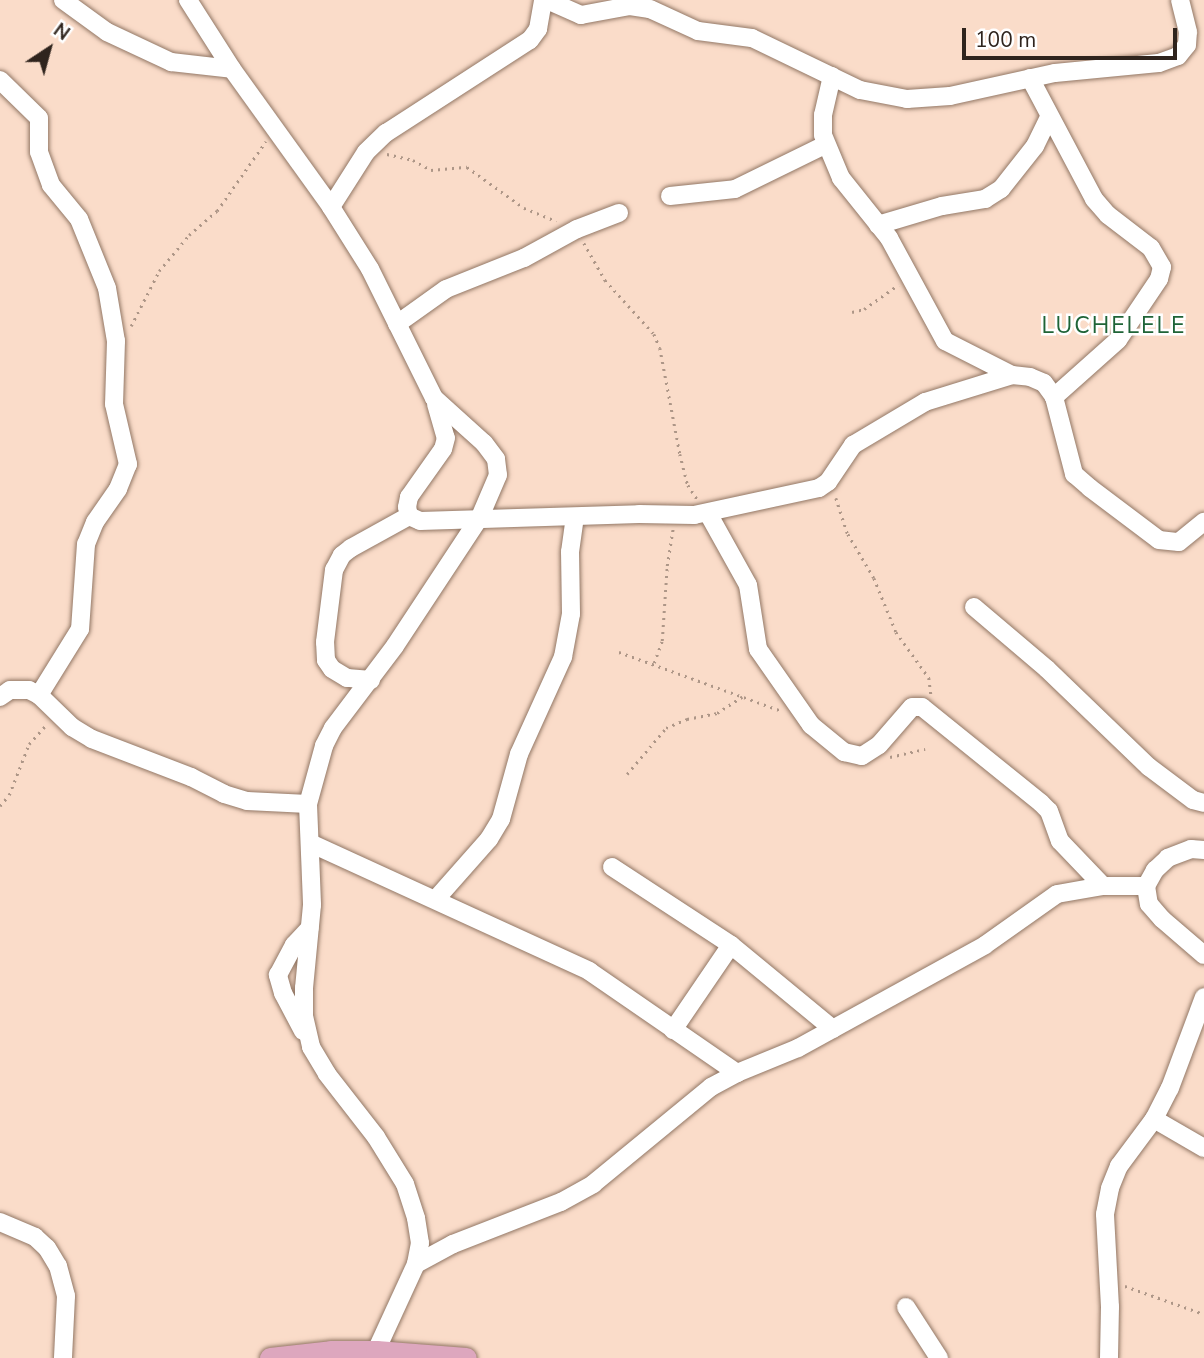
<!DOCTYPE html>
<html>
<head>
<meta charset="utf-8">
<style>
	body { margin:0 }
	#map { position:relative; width:1204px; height:1358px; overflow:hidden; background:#fadcc9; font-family:"Nunito Sans",sans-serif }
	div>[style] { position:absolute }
	.path>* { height:2.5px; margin-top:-1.25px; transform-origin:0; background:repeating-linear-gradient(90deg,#ad9687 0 2px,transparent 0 7px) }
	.roads { filter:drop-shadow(0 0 2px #927765) drop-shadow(0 0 2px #927765) }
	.minor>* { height:18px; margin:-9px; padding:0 9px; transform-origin:9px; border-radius:9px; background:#fff }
	.major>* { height:21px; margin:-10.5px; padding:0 10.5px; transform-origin:10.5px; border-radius:10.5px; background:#dda7be }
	span { translate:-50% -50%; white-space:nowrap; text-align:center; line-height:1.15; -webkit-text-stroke:5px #fff; paint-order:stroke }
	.neighbourhood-label { font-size:23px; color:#1f6437; letter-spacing:2px }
	.north { position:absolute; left:14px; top:14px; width:70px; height:70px; -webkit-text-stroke:5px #fff; paint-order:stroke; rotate:36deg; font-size:19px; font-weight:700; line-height:28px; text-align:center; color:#2f241d }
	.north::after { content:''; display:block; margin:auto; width:24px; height:32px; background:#2f241d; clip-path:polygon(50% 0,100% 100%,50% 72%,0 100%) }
	.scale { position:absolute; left:962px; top:28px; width:215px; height:32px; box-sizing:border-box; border:4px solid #2f241d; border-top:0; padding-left:9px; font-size:21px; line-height:24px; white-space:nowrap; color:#2f241d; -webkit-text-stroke:5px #fff; paint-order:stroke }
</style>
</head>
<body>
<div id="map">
	<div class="path">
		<i style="left:387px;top:154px;width:27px;rotate:13deg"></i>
		<i style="left:413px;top:160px;width:21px;rotate:29deg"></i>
		<i style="left:431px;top:170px;width:36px;rotate:-5deg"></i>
		<i style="left:467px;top:167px;width:70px;rotate:35.7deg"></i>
		<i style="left:524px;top:208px;width:35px;rotate:22deg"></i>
		<i style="left:584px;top:243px;width:43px;rotate:60.4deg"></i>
		<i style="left:605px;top:280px;width:73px;rotate:47.8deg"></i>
		<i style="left:654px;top:334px;width:15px;rotate:67deg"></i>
		<i style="left:660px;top:348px;width:108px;rotate:79.3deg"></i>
		<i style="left:680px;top:454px;width:32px;rotate:76deg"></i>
		<i style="left:688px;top:485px;width:17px;rotate:57deg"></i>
		<i style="left:852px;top:312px;width:12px;rotate:-14deg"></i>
		<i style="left:864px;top:309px;width:42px;rotate:-35.2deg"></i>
		<i style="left:131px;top:326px;width:62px;rotate:-63deg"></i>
		<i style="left:159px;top:271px;width:47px;rotate:-50.2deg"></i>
		<i style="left:189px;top:235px;width:37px;rotate:-41deg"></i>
		<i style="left:217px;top:211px;width:85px;rotate:-55deg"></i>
		<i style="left:836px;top:498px;width:38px;rotate:72deg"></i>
		<i style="left:848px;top:534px;width:51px;rotate:59.4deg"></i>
		<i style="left:874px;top:578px;width:58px;rotate:67.8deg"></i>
		<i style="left:896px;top:632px;width:57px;rotate:54.3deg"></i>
		<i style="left:929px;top:678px;width:16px;rotate:83deg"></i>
		<i style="left:619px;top:652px;width:173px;rotate:19.9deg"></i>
		<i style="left:654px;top:663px;width:23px;rotate:-70deg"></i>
		<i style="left:662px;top:641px;width:75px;rotate:-86.2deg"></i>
		<i style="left:667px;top:566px;width:37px;rotate:-81deg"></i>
		<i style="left:890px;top:757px;width:36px;rotate:-13deg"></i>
		<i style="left:627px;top:774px;width:60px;rotate:-49.7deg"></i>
		<i style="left:666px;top:728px;width:23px;rotate:-23deg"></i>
		<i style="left:687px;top:719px;width:31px;rotate:-11deg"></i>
		<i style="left:717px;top:713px;width:30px;rotate:-33deg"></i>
		<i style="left:0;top:806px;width:14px;rotate:-51deg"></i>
		<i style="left:9px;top:795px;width:55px;rotate:-68.6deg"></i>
		<i style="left:29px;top:744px;width:25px;rotate:-48deg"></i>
		<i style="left:1125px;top:1286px;width:84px;rotate:19.5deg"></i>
	</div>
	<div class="roads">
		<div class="minor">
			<i style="left:63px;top:0;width:54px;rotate:36deg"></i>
			<i style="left:107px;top:32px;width:71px;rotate:25.1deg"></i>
			<i style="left:171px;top:62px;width:61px;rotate:6.5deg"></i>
			<i style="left:188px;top:0;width:82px;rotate:57.5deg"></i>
			<i style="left:232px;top:69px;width:170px;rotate:54.3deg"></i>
			<i style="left:331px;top:207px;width:73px;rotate:57.8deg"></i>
			<i style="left:370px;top:269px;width:144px;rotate:63.6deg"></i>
			<i style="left:434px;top:398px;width:67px;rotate:42deg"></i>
			<i style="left:484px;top:443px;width:20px;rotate:53deg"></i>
			<i style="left:496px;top:459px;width:16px;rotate:83deg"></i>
			<i style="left:498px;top:475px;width:46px;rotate:113.2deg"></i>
			<i style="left:480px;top:517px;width:154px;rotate:123.4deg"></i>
			<i style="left:395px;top:646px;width:103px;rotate:127.1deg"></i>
			<i style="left:333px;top:728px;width:20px;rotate:117deg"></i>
			<i style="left:324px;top:746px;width:60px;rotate:105.4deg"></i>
			<i style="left:308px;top:804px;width:101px;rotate:87.7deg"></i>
			<i style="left:312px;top:905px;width:83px;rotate:95.5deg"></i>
			<i style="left:304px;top:988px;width:28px;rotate:90deg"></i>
			<i style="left:304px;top:1016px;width:32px;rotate:77deg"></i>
			<i style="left:311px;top:1047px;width:31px;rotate:59deg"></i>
			<i style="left:327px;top:1074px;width:80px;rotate:52.1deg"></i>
			<i style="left:376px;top:1137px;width:55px;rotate:58.3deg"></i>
			<i style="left:405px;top:1184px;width:36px;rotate:72deg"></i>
			<i style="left:416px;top:1218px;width:25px;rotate:81deg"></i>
			<i style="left:420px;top:1243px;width:21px;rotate:101deg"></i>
			<i style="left:416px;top:1264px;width:96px;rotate:114.7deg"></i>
			<i style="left:547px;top:0;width:37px;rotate:24deg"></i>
			<i style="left:581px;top:15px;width:50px;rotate:-10.4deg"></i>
			<i style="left:630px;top:6px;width:20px;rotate:9deg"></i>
			<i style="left:650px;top:9px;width:53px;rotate:24.6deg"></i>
			<i style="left:698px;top:31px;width:54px;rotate:7.4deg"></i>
			<i style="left:752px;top:38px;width:120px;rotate:25.7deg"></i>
			<i style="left:860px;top:90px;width:48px;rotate:10.8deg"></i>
			<i style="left:907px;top:99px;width:43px;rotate:-4deg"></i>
			<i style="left:950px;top:96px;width:107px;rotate:-12.4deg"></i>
			<i style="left:1055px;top:73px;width:104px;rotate:-5.5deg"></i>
			<i style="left:1159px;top:63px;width:20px;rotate:-20deg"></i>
			<i style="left:1178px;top:56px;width:14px;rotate:-51deg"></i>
			<i style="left:1187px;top:45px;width:13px;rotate:-86deg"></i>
			<i style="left:1188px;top:32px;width:33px;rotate:-104deg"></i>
			<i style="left:832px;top:76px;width:40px;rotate:103deg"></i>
			<i style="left:823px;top:115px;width:20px;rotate:90deg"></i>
			<i style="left:823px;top:135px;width:47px;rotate:67.3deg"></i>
			<i style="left:841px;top:178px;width:77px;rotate:51.3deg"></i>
			<i style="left:889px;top:238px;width:117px;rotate:61.5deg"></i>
			<i style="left:945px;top:341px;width:75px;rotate:26.9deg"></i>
			<i style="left:1030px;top:78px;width:137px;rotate:62.1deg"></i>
			<i style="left:1094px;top:199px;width:21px;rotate:49deg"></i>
			<i style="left:1108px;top:215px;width:54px;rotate:37.5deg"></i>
			<i style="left:1151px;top:248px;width:22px;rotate:60deg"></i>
			<i style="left:1162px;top:267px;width:12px;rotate:104deg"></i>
			<i style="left:1159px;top:279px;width:73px;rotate:123.9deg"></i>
			<i style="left:1118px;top:340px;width:86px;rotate:138.3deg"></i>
			<i style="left:0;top:80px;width:54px;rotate:44.3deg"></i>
			<i style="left:39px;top:118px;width:34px;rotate:90deg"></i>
			<i style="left:39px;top:152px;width:35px;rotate:70deg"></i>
			<i style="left:51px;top:185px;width:44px;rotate:50.5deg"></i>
			<i style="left:79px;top:219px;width:74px;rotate:67.9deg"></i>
			<i style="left:107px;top:288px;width:54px;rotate:80.4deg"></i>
			<i style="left:116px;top:341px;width:63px;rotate:91.8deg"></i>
			<i style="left:114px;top:404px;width:62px;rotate:76.9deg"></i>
			<i style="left:128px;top:464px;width:27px;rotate:112deg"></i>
			<i style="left:118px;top:489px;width:40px;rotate:124.9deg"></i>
			<i style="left:95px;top:522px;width:24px;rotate:112deg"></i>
			<i style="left:86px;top:544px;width:85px;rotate:94deg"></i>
			<i style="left:80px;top:629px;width:78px;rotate:121.8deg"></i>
			<i style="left:670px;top:196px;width:65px;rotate:-6.1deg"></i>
			<i style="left:735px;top:189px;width:100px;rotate:-26.1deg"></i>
			<i style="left:331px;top:207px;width:65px;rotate:-57.5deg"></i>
			<i style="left:366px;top:152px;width:28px;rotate:-44deg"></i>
			<i style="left:386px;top:133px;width:171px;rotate:-32.9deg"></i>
			<i style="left:530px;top:40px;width:14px;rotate:-54deg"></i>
			<i style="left:538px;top:29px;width:29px;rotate:-80deg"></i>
			<i style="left:878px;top:225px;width:67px;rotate:-16.5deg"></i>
			<i style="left:942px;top:206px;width:44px;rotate:-9.2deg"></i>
			<i style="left:985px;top:199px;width:19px;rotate:-32deg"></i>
			<i style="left:1001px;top:189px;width:55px;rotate:-51.7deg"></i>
			<i style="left:1035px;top:146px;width:32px;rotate:-64deg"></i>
			<i style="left:397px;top:324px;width:60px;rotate:-35.5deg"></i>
			<i style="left:446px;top:289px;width:84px;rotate:-21.7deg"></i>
			<i style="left:524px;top:258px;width:60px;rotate:-28.7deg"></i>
			<i style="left:577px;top:229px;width:45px;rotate:-20.9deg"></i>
			<i style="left:436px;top:404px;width:35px;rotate:74deg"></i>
			<i style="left:446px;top:438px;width:11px;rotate:105deg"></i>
			<i style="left:443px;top:449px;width:59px;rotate:125.3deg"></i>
			<i style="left:409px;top:497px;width:10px;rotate:101deg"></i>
			<i style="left:407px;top:507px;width:9px;rotate:77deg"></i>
			<i style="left:409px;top:516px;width:12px;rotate:24deg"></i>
			<i style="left:420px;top:521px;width:219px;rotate:-1.8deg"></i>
			<i style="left:639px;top:514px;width:55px;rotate:1deg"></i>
			<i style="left:694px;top:515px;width:128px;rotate:-12.2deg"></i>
			<i style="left:819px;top:488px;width:11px;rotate:-34deg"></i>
			<i style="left:828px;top:482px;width:45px;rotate:-56deg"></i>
			<i style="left:853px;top:445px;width:84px;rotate:-30.8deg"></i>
			<i style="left:925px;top:402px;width:91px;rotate:-17.2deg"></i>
			<i style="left:1012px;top:375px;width:18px;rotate:6deg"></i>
			<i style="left:1030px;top:377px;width:15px;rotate:23deg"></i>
			<i style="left:1044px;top:383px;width:17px;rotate:54deg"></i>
			<i style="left:1054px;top:397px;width:80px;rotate:75.4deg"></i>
			<i style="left:1074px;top:474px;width:21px;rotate:41deg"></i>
			<i style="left:1090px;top:488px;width:86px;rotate:37deg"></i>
			<i style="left:1159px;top:540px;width:20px;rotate:6deg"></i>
			<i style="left:1179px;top:542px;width:32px;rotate:-39deg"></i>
			<i style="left:709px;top:515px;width:80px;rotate:60.9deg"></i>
			<i style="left:748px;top:585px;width:65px;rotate:81.1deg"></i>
			<i style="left:758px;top:649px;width:93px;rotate:55.1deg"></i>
			<i style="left:811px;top:725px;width:43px;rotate:39.3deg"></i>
			<i style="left:844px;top:752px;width:18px;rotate:13deg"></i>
			<i style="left:862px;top:756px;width:20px;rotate:-33deg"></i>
			<i style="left:879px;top:745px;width:50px;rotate:-49deg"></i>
			<i style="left:912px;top:707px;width:10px"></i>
			<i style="left:922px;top:707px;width:153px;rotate:38.9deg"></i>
			<i style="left:1041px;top:803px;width:11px;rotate:45deg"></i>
			<i style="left:1049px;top:811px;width:32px;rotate:70deg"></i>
			<i style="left:1060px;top:841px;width:62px;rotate:46.3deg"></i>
			<i style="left:974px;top:607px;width:96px;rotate:40.3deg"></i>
			<i style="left:1047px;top:669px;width:141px;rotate:43.9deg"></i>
			<i style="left:1149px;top:767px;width:55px;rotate:36.9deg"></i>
			<i style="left:1193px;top:800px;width:11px;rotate:15deg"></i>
			<i style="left:371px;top:680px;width:24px;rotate:-175deg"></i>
			<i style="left:347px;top:678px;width:17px;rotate:-149deg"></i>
			<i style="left:332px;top:669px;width:11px;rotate:-124deg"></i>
			<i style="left:326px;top:660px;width:18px;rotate:-93deg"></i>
			<i style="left:325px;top:642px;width:73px;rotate:-82.9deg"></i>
			<i style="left:334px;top:570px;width:17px;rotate:-62deg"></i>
			<i style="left:342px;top:555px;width:11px;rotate:-38deg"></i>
			<i style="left:351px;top:548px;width:66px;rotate:-28.9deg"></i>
			<i style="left:0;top:697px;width:12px;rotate:-35deg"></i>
			<i style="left:10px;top:690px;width:19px"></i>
			<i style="left:29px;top:690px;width:11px;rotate:27deg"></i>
			<i style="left:39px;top:695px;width:46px;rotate:44.1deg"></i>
			<i style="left:72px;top:727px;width:23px;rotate:31deg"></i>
			<i style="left:92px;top:739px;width:106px;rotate:21deg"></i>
			<i style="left:191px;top:777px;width:37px;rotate:27deg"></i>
			<i style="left:224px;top:794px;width:24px;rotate:17deg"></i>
			<i style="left:247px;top:801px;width:61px;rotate:2.8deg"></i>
			<i style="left:310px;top:843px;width:307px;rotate:24.6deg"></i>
			<i style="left:589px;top:971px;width:180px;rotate:34.6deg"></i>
			<i style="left:1204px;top:850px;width:13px;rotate:-176deg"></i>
			<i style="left:1191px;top:849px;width:25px;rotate:159deg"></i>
			<i style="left:1168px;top:858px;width:18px;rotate:137deg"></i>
			<i style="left:1155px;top:870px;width:18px;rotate:119deg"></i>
			<i style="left:1146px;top:886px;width:18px;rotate:81deg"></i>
			<i style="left:1149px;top:904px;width:20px;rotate:49deg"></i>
			<i style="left:1162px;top:919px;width:55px;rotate:40.6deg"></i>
			<i style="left:612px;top:867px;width:142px;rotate:33.2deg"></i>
			<i style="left:731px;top:945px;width:132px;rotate:39.5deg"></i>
			<i style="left:436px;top:899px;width:80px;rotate:-48.5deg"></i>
			<i style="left:489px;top:839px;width:23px;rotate:-59deg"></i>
			<i style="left:501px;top:819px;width:67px;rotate:-74.5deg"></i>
			<i style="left:519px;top:754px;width:107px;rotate:-65.6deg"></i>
			<i style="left:563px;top:657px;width:44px;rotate:-79.5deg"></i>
			<i style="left:571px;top:614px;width:62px;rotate:-90.9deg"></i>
			<i style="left:570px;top:552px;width:35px;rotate:-82deg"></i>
			<i style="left:673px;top:1030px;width:103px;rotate:-55.7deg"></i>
			<i style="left:303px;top:1031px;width:43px;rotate:-117.8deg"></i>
			<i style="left:283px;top:993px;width:19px;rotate:-106deg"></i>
			<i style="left:278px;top:975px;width:34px;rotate:-62deg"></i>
			<i style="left:294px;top:945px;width:23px;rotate:-47deg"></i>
			<i style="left:1154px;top:1119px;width:58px;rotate:30.1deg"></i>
			<i style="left:0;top:1222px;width:38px;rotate:23deg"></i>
			<i style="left:35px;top:1237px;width:16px;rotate:43deg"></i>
			<i style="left:47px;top:1248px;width:21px;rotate:59deg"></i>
			<i style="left:58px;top:1266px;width:31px;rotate:75deg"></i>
			<i style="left:66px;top:1296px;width:62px;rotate:92.8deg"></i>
			<i style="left:416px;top:1264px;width:42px;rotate:-28.4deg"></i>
			<i style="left:453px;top:1244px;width:116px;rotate:-21.3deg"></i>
			<i style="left:561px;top:1202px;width:37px;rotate:-29deg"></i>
			<i style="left:593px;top:1184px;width:153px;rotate:-39.4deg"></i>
			<i style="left:711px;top:1087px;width:30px;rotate:-28deg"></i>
			<i style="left:737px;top:1073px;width:66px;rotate:-22.3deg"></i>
			<i style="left:798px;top:1048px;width:213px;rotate:-28.8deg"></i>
			<i style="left:985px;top:945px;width:88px;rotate:-35.3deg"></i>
			<i style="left:1057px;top:894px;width:47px;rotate:-9.9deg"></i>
			<i style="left:1103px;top:886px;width:43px"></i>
			<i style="left:906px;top:1307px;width:61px;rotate:57.1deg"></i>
			<i style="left:1109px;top:1358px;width:51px;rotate:-88.9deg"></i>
			<i style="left:1110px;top:1307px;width:93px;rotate:-93.1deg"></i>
			<i style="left:1105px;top:1214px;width:26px;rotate:-79deg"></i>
			<i style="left:1110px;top:1188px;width:24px;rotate:-68deg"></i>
			<i style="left:1119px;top:1166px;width:59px;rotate:-53.3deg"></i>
			<i style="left:1154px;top:1119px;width:35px;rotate:-63deg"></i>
			<i style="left:1170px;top:1088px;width:97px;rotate:-69.5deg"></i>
		</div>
		<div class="major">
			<i style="left:270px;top:1358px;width:61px;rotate:-6.5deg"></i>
			<i style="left:331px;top:1351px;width:45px"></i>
			<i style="left:376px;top:1351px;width:90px;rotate:4.4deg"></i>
		</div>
	</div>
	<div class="neighbourhood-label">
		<span style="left:1114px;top:326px">LUCHELELE</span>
	</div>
	<div class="north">N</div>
	<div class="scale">100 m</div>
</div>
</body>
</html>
